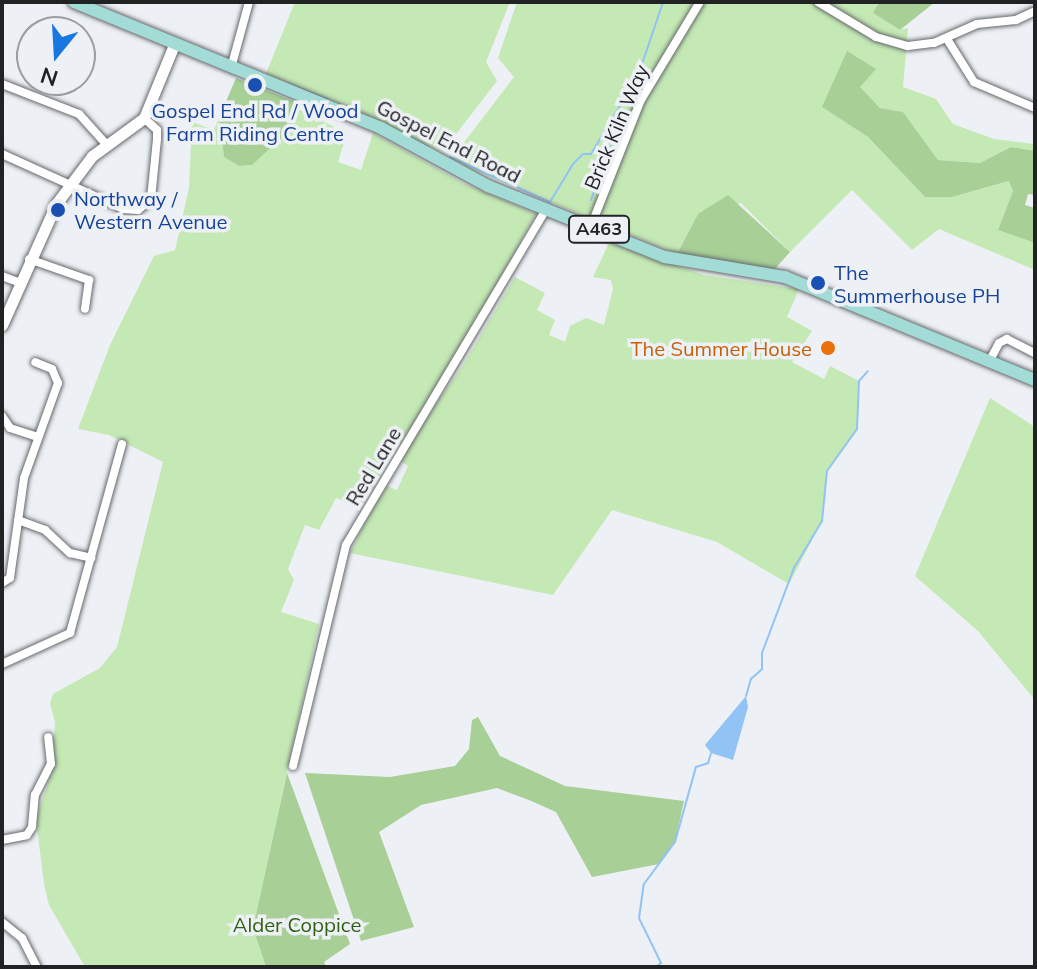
<!DOCTYPE html>
<html>
<head>
<meta charset="utf-8">
<style>
	body { margin:0 }
	#map { position:relative; width:1037px; height:969px; overflow:hidden; background:#edf0f4; font-family:Mulish,sans-serif }
	div>[style] { position:absolute }
	.green>* { inset:0; background:#c4e9b4 }
	.forest>* { inset:0; background:#a7cf96 }
	.water>* { inset:0; background:#92c3f5 }
	.stream>* { height:2px; margin:-1px; padding:0 1px; transform-origin:1px; border-radius:1px; background:#92c3f5 }
	.roads { filter:drop-shadow(0 0 2px #66696c) drop-shadow(0 0 2px #66696c) }
	.street>* { height:8px; margin:-4px; padding:0 4px; transform-origin:4px; border-radius:4px; background:#fff }
	.secondary>* { height:11px; margin:-5.5px; padding:0 5.5px; transform-origin:5.5px; border-radius:5.5px; background:#fff }
	.primary>* { height:12px; margin:-6px; padding:0 6px; transform-origin:6px; border-radius:6px; background:#a3dcd6 }
	.dots>* { width:22px; height:22px; translate:-50% -50%; box-sizing:border-box; border:4px solid #edf0f4; border-radius:50% }
	span { translate:-50% -50%; white-space:nowrap; text-align:center; line-height:1.15; -webkit-text-stroke:7px #edf0f4; paint-order:stroke }
	.shield-label span { padding:2px 6px; background:#edf0f4; border:2px solid; border-radius:6px; -webkit-text-stroke-width:0 }
	.shield-label { font-size:18px; color:#202223; font-weight:700 }
	.transit-label { font-size:20px; color:#164399 }
	.left { translate:0 -50%; text-align:left }
	.street-label { font-size:20px; color:#202223 }
	.food-label { font-size:20px; color:#c56008 }
	.right { translate:-100% -50%; text-align:right }
	.park-label { font-size:20px; color:#306013 }
	.frame { position:absolute; inset:0; border:4px solid #202223; pointer-events:none }
	.north { position:absolute; left:16px; top:16px; width:80px; height:80px; box-sizing:border-box; background:#edf0f4; border:2px solid #9b9ea0; border-radius:50%; rotate:198deg; font-size:22px; font-weight:700; line-height:32px; text-align:center; color:#202223 }
	.north::after { content:''; display:block; margin:auto; width:28px; height:36px; background:#1878e1; clip-path:polygon(50% 0,100% 100%,50% 72%,0 100%) }
</style>
</head>
<body>
<div id="map">
	<div class="green">
		<i style="clip-path:polygon(295px 2px,510px 2px,486px 62px,497px 81px,443px 151px,265px 76px)"></i>
		<i style="clip-path:polygon(517px 2px,879px 2px,873px 13px,900px 30px,908px 28px,903px 87px,936px 99px,953px 124px,994px 139px,1034px 144px,1035px 151px,1011px 147px,980px 163px,938px 160px,903px 112px,880px 108px,859px 87px,822px 107px,868px 137px,925px 197px,952px 197px,1010px 181px,1013px 191px,998px 230px,1035px 243px,1035px 270px,939px 229px,912px 250px,852px 190px,790px 252px,741px 203px,698px 214px,677px 254px,468px 168px,453px 157px,514px 77px,498px 58px)"></i>
		<i style="clip-path:polygon(300px 110px,347px 133px,338px 162px,361px 170px,373px 133px,463px 183px,536px 214px,454px 362px,359px 507px,336px 498px,319px 530px,305px 525px,288px 569px,294px 580px,281px 612px,319px 624px,253px 928px,266px 967px,85px 967px,49px 905px,44px 884px,36px 819px,52px 771px,55px 722px,50px 703px,53px 694px,100px 668px,117px 647px,163px 462px,109px 435px,78px 429px,110px 345px,154px 256px,175px 250px,189px 188px,192px 122px,214px 130px,219px 118px,224px 157px,239px 166px,252px 165px,288px 132px)"></i>
		<i style="clip-path:polygon(609px 243px,704px 275px,799px 289px,787px 317px,812px 331px,792px 362px,824px 379px,830px 366px,859px 381px,857px 429px,827px 471px,822px 521px,789px 584px,717px 542px,612px 510px,553px 595px,350px 553px,384px 485px,397px 490px,408px 466px,398px 459px,463px 365px,515px 277px,545px 293px,537px 310px,555px 320px,549px 335px,565px 342px,570px 326px,586px 318px,604px 325px,613px 289px,611px 280px,593px 277px)"></i>
		<i style="clip-path:polygon(990px 398px,1035px 427px,1035px 700px,978px 631px,915px 576px)"></i>
	</div>
	<div class="forest">
		<i style="clip-path:polygon(879px 2px,935px 2px,900px 30px,873px 13px)"></i>
		<i style="clip-path:polygon(847px 51px,876px 69px,860px 87px,880px 108px,903px 112px,938px 160px,980px 163px,1011px 147px,1035px 151px,1035px 195px,1028px 194px,1025px 205px,1035px 208px,1035px 243px,998px 230px,1013px 191px,1009px 181px,952px 197px,925px 197px,868px 137px,822px 107px)"></i>
		<i style="clip-path:polygon(236px 78px,296px 102px,300px 110px,288px 132px,252px 165px,239px 166px,224px 157px,219px 118px)"></i>
		<i style="clip-path:polygon(728px 195px,790px 252px,774px 270px,677px 254px,698px 214px)"></i>
		<i style="clip-path:polygon(478px 717px,500px 756px,565px 786px,684px 801px,675px 842px,659px 864px,592px 877px,556px 812px,529px 800px,497px 788px,421px 805px,379px 832px,414px 927px,361px 941px,305px 773px,390px 777px,455px 766px,469px 749px,472px 720px)"></i>
		<i style="clip-path:polygon(287px 773px,350px 944px,324px 962px,326px 967px,266px 967px,253px 928px)"></i>
	</div>
	<div class="water">
		<i style="clip-path:polygon(746px 696px,748px 707px,733px 760px,711px 753px,705px 745px)"></i>
	</div>
	<div class="stream">
		<i style="left:288px;top:84px;width:42px;rotate:21deg"></i>
		<i style="left:398px;top:131px;width:34px;rotate:28deg"></i>
		<i style="left:450px;top:157px;width:110px;rotate:24.2deg"></i>
		<i style="left:550px;top:202px;width:44px;rotate:-58.8deg"></i>
		<i style="left:573px;top:164px;width:14px;rotate:-45deg"></i>
		<i style="left:583px;top:154px;width:8px"></i>
		<i style="left:591px;top:154px;width:91px;rotate:-58.9deg"></i>
		<i style="left:638px;top:76px;width:78px;rotate:-71.3deg"></i>
		<i style="left:591px;top:200px;width:57px;rotate:-70.6deg"></i>
		<i style="left:746px;top:696px;width:18px;rotate:-74deg"></i>
		<i style="left:751px;top:679px;width:15px;rotate:-42deg"></i>
		<i style="left:762px;top:669px;width:16px;rotate:-90deg"></i>
		<i style="left:762px;top:653px;width:91px;rotate:-69.4deg"></i>
		<i style="left:794px;top:568px;width:55px;rotate:-59.2deg"></i>
		<i style="left:822px;top:521px;width:50px;rotate:-84.3deg"></i>
		<i style="left:827px;top:471px;width:52px;rotate:-54.5deg"></i>
		<i style="left:857px;top:429px;width:48px;rotate:-87.6deg"></i>
		<i style="left:859px;top:381px;width:13px;rotate:-48deg"></i>
		<i style="left:656px;top:967px;width:6px;rotate:-39deg"></i>
		<i style="left:661px;top:963px;width:50px;rotate:-116.1deg"></i>
		<i style="left:639px;top:918px;width:34px;rotate:-82deg"></i>
		<i style="left:644px;top:884px;width:52px;rotate:-53.6deg"></i>
		<i style="left:675px;top:842px;width:78px;rotate:-74.4deg"></i>
		<i style="left:696px;top:767px;width:13px;rotate:-18deg"></i>
		<i style="left:708px;top:763px;width:10px;rotate:-73deg"></i>
	</div>
	<div class="roads">
		<div class="street">
			<i style="left:818px;top:2px;width:68px;rotate:31.1deg"></i>
			<i style="left:876px;top:37px;width:33px;rotate:16deg"></i>
			<i style="left:908px;top:46px;width:26px;rotate:-7deg"></i>
			<i style="left:934px;top:43px;width:47px;rotate:-23.8deg"></i>
			<i style="left:977px;top:24px;width:39px;rotate:-6deg"></i>
			<i style="left:1016px;top:20px;width:21px;rotate:-25deg"></i>
			<i style="left:947px;top:39px;width:51px;rotate:57.9deg"></i>
			<i style="left:974px;top:82px;width:66px;rotate:23.1deg"></i>
			<i style="left:231px;top:68px;width:68px;rotate:-74.7deg"></i>
			<i style="left:2px;top:84px;width:83px;rotate:21.3deg"></i>
			<i style="left:79px;top:114px;width:40px;rotate:48deg"></i>
			<i style="left:2px;top:154px;width:133px;rotate:24.4deg"></i>
			<i style="left:123px;top:209px;width:15px;rotate:4deg"></i>
			<i style="left:138px;top:210px;width:17px;rotate:-40deg"></i>
			<i style="left:151px;top:199px;width:60px;rotate:-84.3deg"></i>
			<i style="left:157px;top:139px;width:9px;rotate:-90deg"></i>
			<i style="left:157px;top:130px;width:18px;rotate:-137deg"></i>
			<i style="left:591px;top:226px;width:136px;rotate:-68.4deg"></i>
			<i style="left:641px;top:100px;width:114px;rotate:-59deg"></i>
			<i style="left:29px;top:259px;width:64px;rotate:19.3deg"></i>
			<i style="left:89px;top:280px;width:29px;rotate:98deg"></i>
			<i style="left:2px;top:276px;width:17px;rotate:21deg"></i>
			<i style="left:989px;top:362px;width:21px;rotate:-62deg"></i>
			<i style="left:999px;top:343px;width:9px;rotate:-27deg"></i>
			<i style="left:1007px;top:339px;width:31px;rotate:27deg"></i>
			<i style="left:2px;top:416px;width:14px;rotate:56deg"></i>
			<i style="left:10px;top:428px;width:28px;rotate:18deg"></i>
			<i style="left:18px;top:520px;width:29px;rotate:20deg"></i>
			<i style="left:45px;top:530px;width:34px;rotate:43deg"></i>
			<i style="left:70px;top:553px;width:22px;rotate:13deg"></i>
			<i style="left:2px;top:583px;width:9px;rotate:-32deg"></i>
			<i style="left:10px;top:578px;width:101px;rotate:-82deg"></i>
			<i style="left:24px;top:478px;width:101px;rotate:-70.3deg"></i>
			<i style="left:58px;top:383px;width:15px;rotate:-113deg"></i>
			<i style="left:52px;top:369px;width:18px;rotate:-158deg"></i>
			<i style="left:2px;top:664px;width:75px;rotate:-24.5deg"></i>
			<i style="left:70px;top:633px;width:196px;rotate:-74.6deg"></i>
			<i style="left:293px;top:766px;width:227px;rotate:-76.5deg"></i>
			<i style="left:346px;top:545px;width:390px;rotate:-59.2deg"></i>
			<i style="left:2px;top:840px;width:25px;rotate:-11deg"></i>
			<i style="left:27px;top:835px;width:9px;rotate:-58deg"></i>
			<i style="left:32px;top:827px;width:32px;rotate:-85deg"></i>
			<i style="left:35px;top:795px;width:35px;rotate:-63deg"></i>
			<i style="left:51px;top:764px;width:27px;rotate:-96deg"></i>
			<i style="left:2px;top:922px;width:26px;rotate:39deg"></i>
			<i style="left:22px;top:938px;width:33px;rotate:63deg"></i>
		</div>
		<div class="secondary">
			<i style="left:2px;top:325px;width:133px;rotate:-65.9deg"></i>
			<i style="left:56px;top:204px;width:60px;rotate:-53.1deg"></i>
			<i style="left:92px;top:156px;width:64px;rotate:-36.2deg"></i>
			<i style="left:144px;top:118px;width:79px;rotate:-67.7deg"></i>
		</div>
		<div class="primary">
			<i style="left:74px;top:2px;width:332px;rotate:22.3deg"></i>
			<i style="left:381px;top:128px;width:122px;rotate:28.5deg"></i>
			<i style="left:488px;top:186px;width:191px;rotate:21.9deg"></i>
			<i style="left:665px;top:257px;width:122px;rotate:9.5deg"></i>
			<i style="left:785px;top:277px;width:270px;rotate:22.4deg"></i>
		</div>
	</div>
	<div class="dots">
		<i style="left:255px;top:85px;background:#1a4fb4"></i>
		<i style="left:58px;top:210px;background:#1a4fb4"></i>
		<i style="left:818px;top:283px;background:#1a4fb4"></i>
		<i style="left:828px;top:348px;background:#e8710a"></i>
	</div>
	<div class="shield-label">
		<span style="left:599px;top:229px">A463</span>
	</div>
	<div class="transit-label">
		<span style="left:255px;top:122px">Gospel End Rd / Wood<br>Farm Riding Centre</span>
		<span class="left" style="left:74px;top:210px">Northway /<br>Western Avenue</span>
		<span class="left" style="left:834px;top:284px">The<br>Summerhouse PH</span>
	</div>
	<div class="street-label">
		<span style="left:616px;top:127px;rotate:-67deg">Brick Kiln Way</span>
		<span style="left:449px;top:141px;rotate:27deg">Gospel End Road</span>
		<span style="left:373px;top:466px;rotate:-59deg">Red Lane</span>
	</div>
	<div class="food-label">
		<span class="right" style="left:812px;top:348px">The Summer House</span>
	</div>
	<div class="park-label">
		<span style="left:297px;top:924px">Alder Coppice</span>
	</div>
	<div class="frame"></div>
	<div class="north">N</div>
</div>
</body>
</html>
